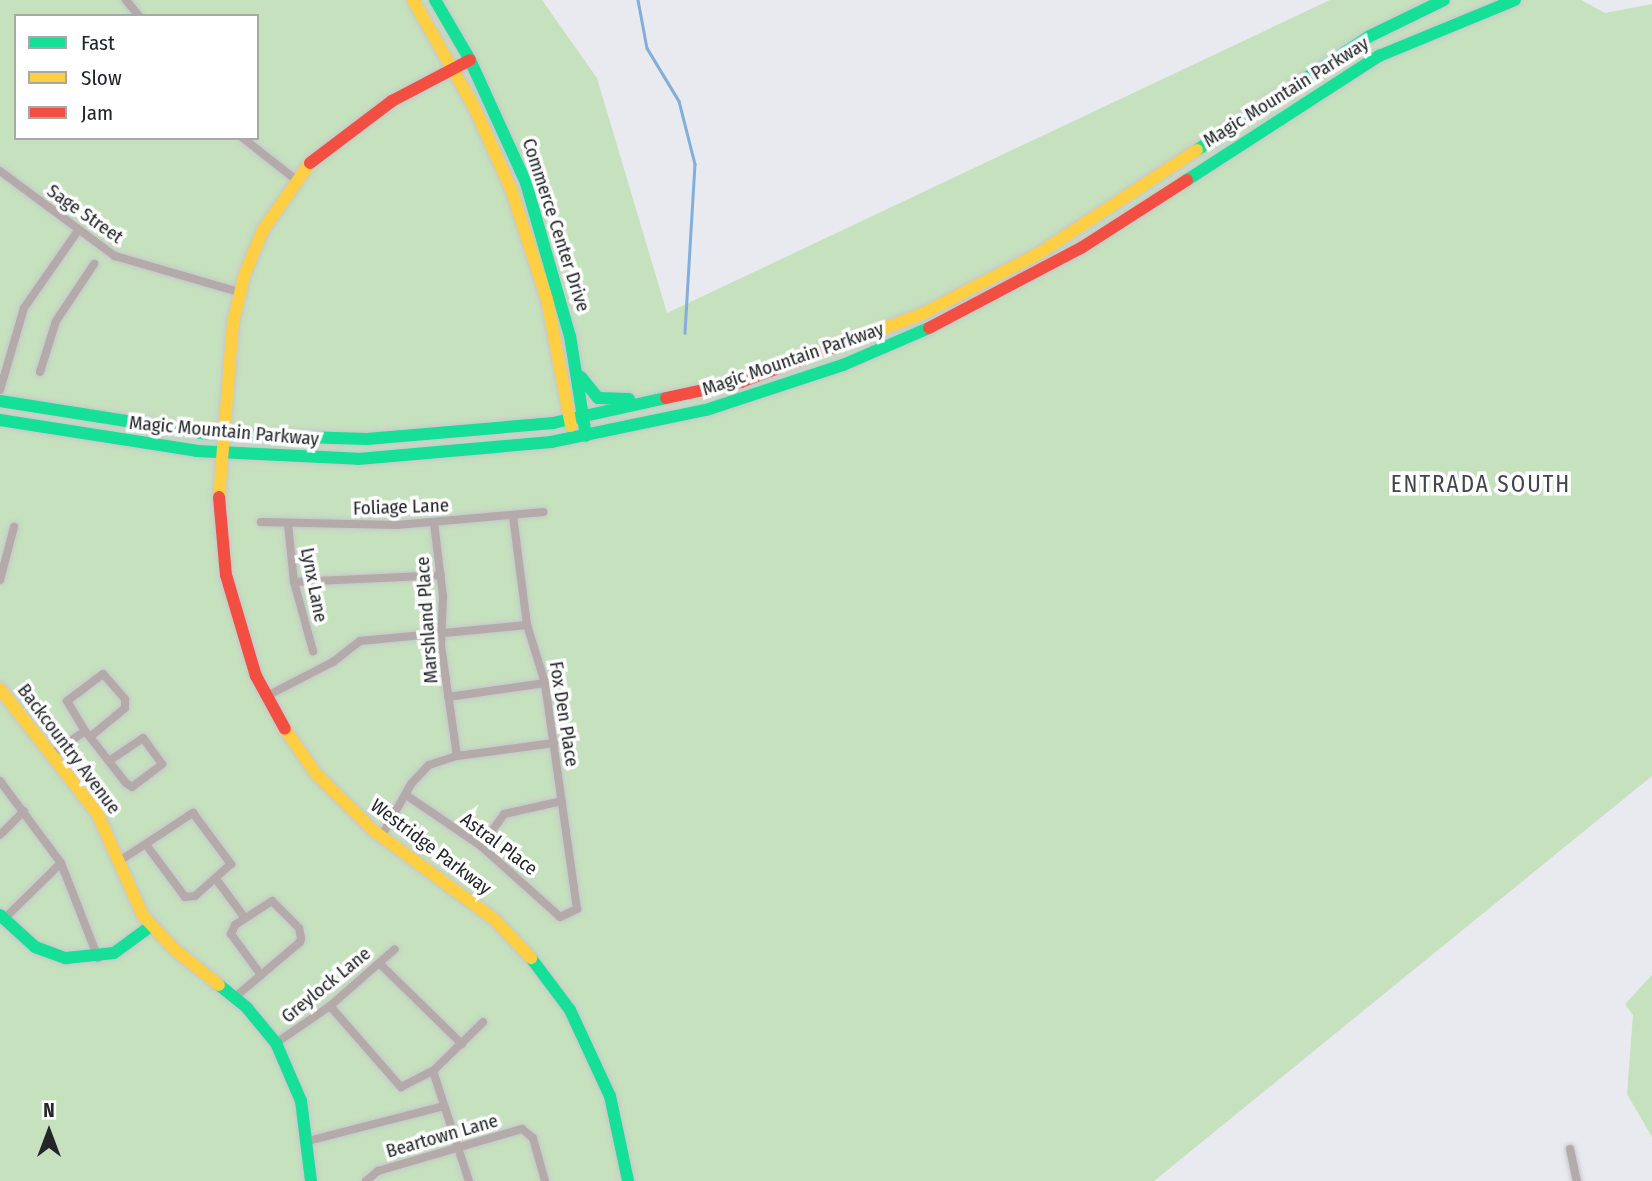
<!DOCTYPE html>
<html>
<head>
<meta charset="utf-8">
<style>
	body { margin:0 }
	#map { position:relative; width:1652px; height:1181px; overflow:hidden; background:#e8eaf0; font-family:"Fira Sans Condensed",sans-serif }
	div>[style] { position:absolute }
	.green>* { inset:0; background:#c6e1be }
	.stream>* { height:2.5px; margin:-1.25px; padding:0 1.25px; transform-origin:1.25px; border-radius:1.25px; background:#82aeda }
	.roads { filter:drop-shadow(0 0 2px #c5c7cb) drop-shadow(0 0 2px #c5c7cb) }
	.street>* { height:8px; margin:-4px; padding:0 4px; transform-origin:4px; border-radius:4px; background:#b3aaa9 }
	.fast>* { height:12px; margin:-6px; padding:0 6px; transform-origin:6px; border-radius:6px; background:#16e098 }
	.slow>* { height:12px; margin:-6px; padding:0 6px; transform-origin:6px; border-radius:6px; background:#ffcf43 }
	.jam>* { height:12px; margin:-6px; padding:0 6px; transform-origin:6px; border-radius:6px; background:#f24e42 }
	span { translate:-50% -50%; white-space:nowrap; text-align:center; line-height:1.15; -webkit-text-stroke:7px #fff; paint-order:stroke }
	.street-label { font-size:19px; color:#232528 }
	.quarter-label { font-size:23px; color:#41454d; letter-spacing:2px }
	.legend { position:absolute; left:14px; top:14px; width:245px; height:126px; box-sizing:border-box; background:#fff; border:2px solid #a7a8a9; margin:0; padding:9px 12px; list-style:none; font-size:21px; color:#232528 }
	.legend li { display:flex; align-items:center; gap:14px; height:35px }
	.legend b { width:35px; border:2px solid #a7a8a9 }
	.north { position:absolute; left:14px; top:1097px; width:70px; height:70px; -webkit-text-stroke:5px #fff; paint-order:stroke; rotate:0deg; font-size:19px; font-weight:700; line-height:28px; text-align:center; color:#232528 }
	.north::after { content:''; display:block; margin:auto; width:24px; height:32px; background:#232528; clip-path:polygon(50% 0,100% 100%,50% 72%,0 100%) }
</style>
</head>
<body>
<div id="map">
	<div class="green">
		<i style="clip-path:polygon(evenodd,0 0,542px 0,597px 78px,667px 313px,1330px 0,1581px 0,1605px 13px,1652px 4px,1652px 776px,1154px 1181px,0 1181px,0 0,16px 16px,257px 16px,257px 138px,16px 138px,16px 16px)"></i>
		<i style="clip-path:polygon(1652px 975px,1652px 1137px,1627px 1094px,1633px 1015px,1625px 1004px)"></i>
	</div>
	<div class="stream">
		<i style="left:638px;top:0;width:49px;rotate:79.4deg"></i>
		<i style="left:647px;top:48px;width:62px;rotate:58.9deg"></i>
		<i style="left:679px;top:101px;width:65px;rotate:75.7deg"></i>
		<i style="left:695px;top:164px;width:169px;rotate:93.4deg"></i>
	</div>
	<div class="roads">
		<div class="street">
			<i style="left:126px;top:0;width:21px;rotate:51deg"></i>
			<i style="left:243px;top:138px;width:66px;rotate:38.3deg"></i>
			<i style="left:0;top:171px;width:143px;rotate:36.5deg"></i>
			<i style="left:115px;top:256px;width:129px;rotate:16.2deg"></i>
			<i style="left:40px;top:372px;width:53px;rotate:-72.6deg"></i>
			<i style="left:56px;top:321px;width:69px;rotate:-56.3deg"></i>
			<i style="left:0;top:390px;width:85px;rotate:-73.7deg"></i>
			<i style="left:24px;top:308px;width:93px;rotate:-55.1deg"></i>
			<i style="left:261px;top:522px;width:136px;rotate:1.3deg"></i>
			<i style="left:397px;top:525px;width:147px;rotate:-5.1deg"></i>
			<i style="left:434px;top:523px;width:74px;rotate:83deg"></i>
			<i style="left:443px;top:596px;width:49px;rotate:92.3deg"></i>
			<i style="left:441px;top:645px;width:112px;rotate:81.8deg"></i>
			<i style="left:288px;top:524px;width:58px;rotate:84.1deg"></i>
			<i style="left:294px;top:582px;width:72px;rotate:74.6deg"></i>
			<i style="left:0;top:580px;width:55px;rotate:-75.2deg"></i>
			<i style="left:294px;top:582px;width:147px;rotate:-2.7deg"></i>
			<i style="left:267px;top:696px;width:74px;rotate:-27.3deg"></i>
			<i style="left:333px;top:662px;width:34px;rotate:-38deg"></i>
			<i style="left:360px;top:641px;width:168px;rotate:-5.5deg"></i>
			<i style="left:448px;top:697px;width:98px;rotate:-8.2deg"></i>
			<i style="left:90px;top:737px;width:58px;rotate:52deg"></i>
			<i style="left:126px;top:783px;width:7px;rotate:34deg"></i>
			<i style="left:132px;top:787px;width:38px;rotate:-37deg"></i>
			<i style="left:162px;top:764px;width:32px;rotate:-126deg"></i>
			<i style="left:143px;top:738px;width:41px;rotate:145.9deg"></i>
			<i style="left:52px;top:754px;width:40px;rotate:-34.9deg"></i>
			<i style="left:85px;top:731px;width:8px;rotate:50deg"></i>
			<i style="left:90px;top:737px;width:45px;rotate:-39.6deg"></i>
			<i style="left:125px;top:708px;width:9px;rotate:-90deg"></i>
			<i style="left:125px;top:699px;width:33px;rotate:-131deg"></i>
			<i style="left:103px;top:674px;width:45px;rotate:143.1deg"></i>
			<i style="left:67px;top:701px;width:35px;rotate:59deg"></i>
			<i style="left:0;top:781px;width:102px;rotate:53.4deg"></i>
			<i style="left:61px;top:863px;width:102px;rotate:68.7deg"></i>
			<i style="left:406px;top:795px;width:91px;rotate:34.2deg"></i>
			<i style="left:481px;top:846px;width:106px;rotate:41.9deg"></i>
			<i style="left:560px;top:917px;width:19px;rotate:-25deg"></i>
			<i style="left:577px;top:909px;width:228px;rotate:-98.1deg"></i>
			<i style="left:545px;top:683px;width:61px;rotate:-107.2deg"></i>
			<i style="left:527px;top:625px;width:110px;rotate:-97.3deg"></i>
			<i style="left:0;top:835px;width:34px;rotate:-45deg"></i>
			<i style="left:381px;top:837px;width:61px;rotate:-60.5deg"></i>
			<i style="left:411px;top:784px;width:26px;rotate:-47deg"></i>
			<i style="left:429px;top:765px;width:29px;rotate:-18deg"></i>
			<i style="left:457px;top:756px;width:98px;rotate:-7.6deg"></i>
			<i style="left:481px;top:846px;width:39px;rotate:-54deg"></i>
			<i style="left:504px;top:814px;width:59px;rotate:-12.6deg"></i>
			<i style="left:118px;top:862px;width:90px;rotate:-33.2deg"></i>
			<i style="left:193px;top:813px;width:64px;rotate:53.3deg"></i>
			<i style="left:231px;top:864px;width:48px;rotate:138.4deg"></i>
			<i style="left:195px;top:896px;width:10px;rotate:174deg"></i>
			<i style="left:185px;top:897px;width:64px;rotate:-126.7deg"></i>
			<i style="left:216px;top:879px;width:49px;rotate:53.4deg"></i>
			<i style="left:4px;top:919px;width:80px;rotate:-44.5deg"></i>
			<i style="left:379px;top:963px;width:116px;rotate:44.3deg"></i>
			<i style="left:235px;top:997px;width:85px;rotate:-40.2deg"></i>
			<i style="left:300px;top:942px;width:4px;rotate:-76deg"></i>
			<i style="left:301px;top:938px;width:10px;rotate:-101deg"></i>
			<i style="left:299px;top:928px;width:38px;rotate:-135deg"></i>
			<i style="left:272px;top:901px;width:44px;rotate:147deg"></i>
			<i style="left:235px;top:925px;width:10px;rotate:114deg"></i>
			<i style="left:231px;top:934px;width:51px;rotate:53.8deg"></i>
			<i style="left:330px;top:1006px;width:108px;rotate:48.8deg"></i>
			<i style="left:401px;top:1087px;width:36px;rotate:-27deg"></i>
			<i style="left:433px;top:1071px;width:70px;rotate:-44.4deg"></i>
			<i style="left:276px;top:1043px;width:65px;rotate:-34.4deg"></i>
			<i style="left:330px;top:1006px;width:86px;rotate:-41.2deg"></i>
			<i style="left:433px;top:1071px;width:116px;rotate:71.9deg"></i>
			<i style="left:308px;top:1141px;width:140px;rotate:-14.4deg"></i>
			<i style="left:1570px;top:1149px;width:33px;rotate:78deg"></i>
			<i style="left:366px;top:1181px;width:16px;rotate:-40deg"></i>
			<i style="left:378px;top:1171px;width:150px;rotate:-16.3deg"></i>
			<i style="left:522px;top:1129px;width:14px;rotate:39deg"></i>
			<i style="left:533px;top:1138px;width:45px;rotate:74.4deg"></i>
		</div>
		<div class="fast">
			<i style="left:435px;top:0;width:69px;rotate:59.7deg"></i>
			<i style="left:470px;top:60px;width:135px;rotate:65.5deg"></i>
			<i style="left:526px;top:183px;width:159px;rotate:74deg"></i>
			<i style="left:570px;top:336px;width:101px;rotate:80.9deg"></i>
			<i style="left:1197px;top:150px;width:207px;rotate:-33.4deg"></i>
			<i style="left:1370px;top:36px;width:82px;rotate:-25.9deg"></i>
			<i style="left:1187px;top:180px;width:229px;rotate:-32.9deg"></i>
			<i style="left:1379px;top:56px;width:147px;rotate:-22.4deg"></i>
			<i style="left:581px;top:377px;width:27px;rotate:51deg"></i>
			<i style="left:598px;top:398px;width:31px;rotate:2deg"></i>
			<i style="left:0;top:401px;width:211px;rotate:9deg"></i>
			<i style="left:208px;top:434px;width:159px;rotate:1.8deg"></i>
			<i style="left:367px;top:439px;width:187px;rotate:-4.9deg"></i>
			<i style="left:553px;top:423px;width:116px;rotate:-12.5deg"></i>
			<i style="left:0;top:420px;width:199px;rotate:8.9deg"></i>
			<i style="left:197px;top:451px;width:161px;rotate:2.8deg"></i>
			<i style="left:358px;top:459px;width:194px;rotate:-5deg"></i>
			<i style="left:551px;top:442px;width:158px;rotate:-11.7deg"></i>
			<i style="left:706px;top:410px;width:144px;rotate:-18.2deg"></i>
			<i style="left:843px;top:365px;width:94px;rotate:-23.3deg"></i>
			<i style="left:0;top:915px;width:47px;rotate:42.4deg"></i>
			<i style="left:35px;top:947px;width:33px;rotate:20deg"></i>
			<i style="left:66px;top:958px;width:48px;rotate:-5.9deg"></i>
			<i style="left:114px;top:953px;width:46px;rotate:-36.1deg"></i>
			<i style="left:531px;top:958px;width:65px;rotate:53.1deg"></i>
			<i style="left:570px;top:1010px;width:95px;rotate:65.1deg"></i>
			<i style="left:610px;top:1096px;width:87px;rotate:78deg"></i>
			<i style="left:219px;top:985px;width:36px;rotate:39deg"></i>
			<i style="left:247px;top:1008px;width:45px;rotate:50.4deg"></i>
			<i style="left:276px;top:1043px;width:63px;rotate:66.7deg"></i>
			<i style="left:301px;top:1101px;width:81px;rotate:82.9deg"></i>
		</div>
		<div class="slow">
			<i style="left:413px;top:0;width:123px;rotate:60.3deg"></i>
			<i style="left:474px;top:107px;width:90px;rotate:65.7deg"></i>
			<i style="left:511px;top:189px;width:117px;rotate:72deg"></i>
			<i style="left:547px;top:300px;width:128px;rotate:79.2deg"></i>
			<i style="left:859px;top:338px;width:67px;rotate:-20.9deg"></i>
			<i style="left:922px;top:314px;width:131px;rotate:-27.3deg"></i>
			<i style="left:1038px;top:254px;width:190px;rotate:-33.2deg"></i>
			<i style="left:219px;top:497px;width:175px;rotate:-85.4deg"></i>
			<i style="left:233px;top:323px;width:48px;rotate:-76.8deg"></i>
			<i style="left:244px;top:276px;width:50px;rotate:-67.6deg"></i>
			<i style="left:263px;top:230px;width:82px;rotate:-55deg"></i>
			<i style="left:0;top:689px;width:157px;rotate:52deg"></i>
			<i style="left:97px;top:813px;width:113px;rotate:65.9deg"></i>
			<i style="left:143px;top:916px;width:47px;rotate:46.7deg"></i>
			<i style="left:175px;top:950px;width:56px;rotate:38.5deg"></i>
			<i style="left:285px;top:729px;width:55px;rotate:55.4deg"></i>
			<i style="left:316px;top:774px;width:81px;rotate:44.5deg"></i>
			<i style="left:374px;top:831px;width:149px;rotate:36.3deg"></i>
			<i style="left:494px;top:919px;width:54px;rotate:46.5deg"></i>
		</div>
		<div class="jam">
			<i style="left:310px;top:163px;width:103px;rotate:-37.1deg"></i>
			<i style="left:392px;top:101px;width:88px;rotate:-27.7deg"></i>
			<i style="left:929px;top:328px;width:172px;rotate:-27.8deg"></i>
			<i style="left:1081px;top:248px;width:126px;rotate:-32.7deg"></i>
			<i style="left:666px;top:398px;width:77px;rotate:-12deg"></i>
			<i style="left:741px;top:382px;width:126px;rotate:-20.4deg"></i>
			<i style="left:219px;top:497px;width:78px;rotate:84.9deg"></i>
			<i style="left:226px;top:575px;width:105px;rotate:73.5deg"></i>
			<i style="left:256px;top:676px;width:60px;rotate:61.3deg"></i>
		</div>
	</div>
	<div class="street-label">
		<span style="left:1286px;top:92px;rotate:-32deg">Magic Mountain Parkway</span>
		<span style="left:85px;top:214px;rotate:35deg">Sage Street</span>
		<span style="left:556px;top:225px;rotate:72deg">Commerce Center Drive</span>
		<span style="left:793px;top:359px;rotate:-19deg">Magic Mountain Parkway</span>
		<span style="left:224px;top:431px;rotate:5deg">Magic Mountain Parkway</span>
		<span style="left:401px;top:507px;rotate:-2deg">Foliage Lane</span>
		<span style="left:314px;top:585px;rotate:79deg">Lynx Lane</span>
		<span style="left:427px;top:620px;rotate:-94deg">Marshland Place</span>
		<span style="left:564px;top:714px;rotate:81deg">Fox Den Place</span>
		<span style="left:69px;top:749px;rotate:53deg">Backcountry Avenue</span>
		<span style="left:499px;top:844px;rotate:37deg">Astral Place</span>
		<span style="left:431px;top:847px;rotate:37deg">Westridge Parkway</span>
		<span style="left:326px;top:985px;rotate:-39deg">Greylock Lane</span>
		<span style="left:442px;top:1136px;rotate:-16deg">Beartown Lane</span>
	</div>
	<div class="quarter-label">
		<span style="left:1481px;top:484px">ENTRADA SOUTH</span>
	</div>
	<ul class="legend">
	<li><b style="height:9px;background:#16e098"></b>Fast</li>
	<li><b style="height:9px;background:#ffcf43"></b>Slow</li>
	<li><b style="height:9px;background:#f24e42"></b>Jam</li>
	</ul>
	<div class="north">N</div>
</div>
</body>
</html>
